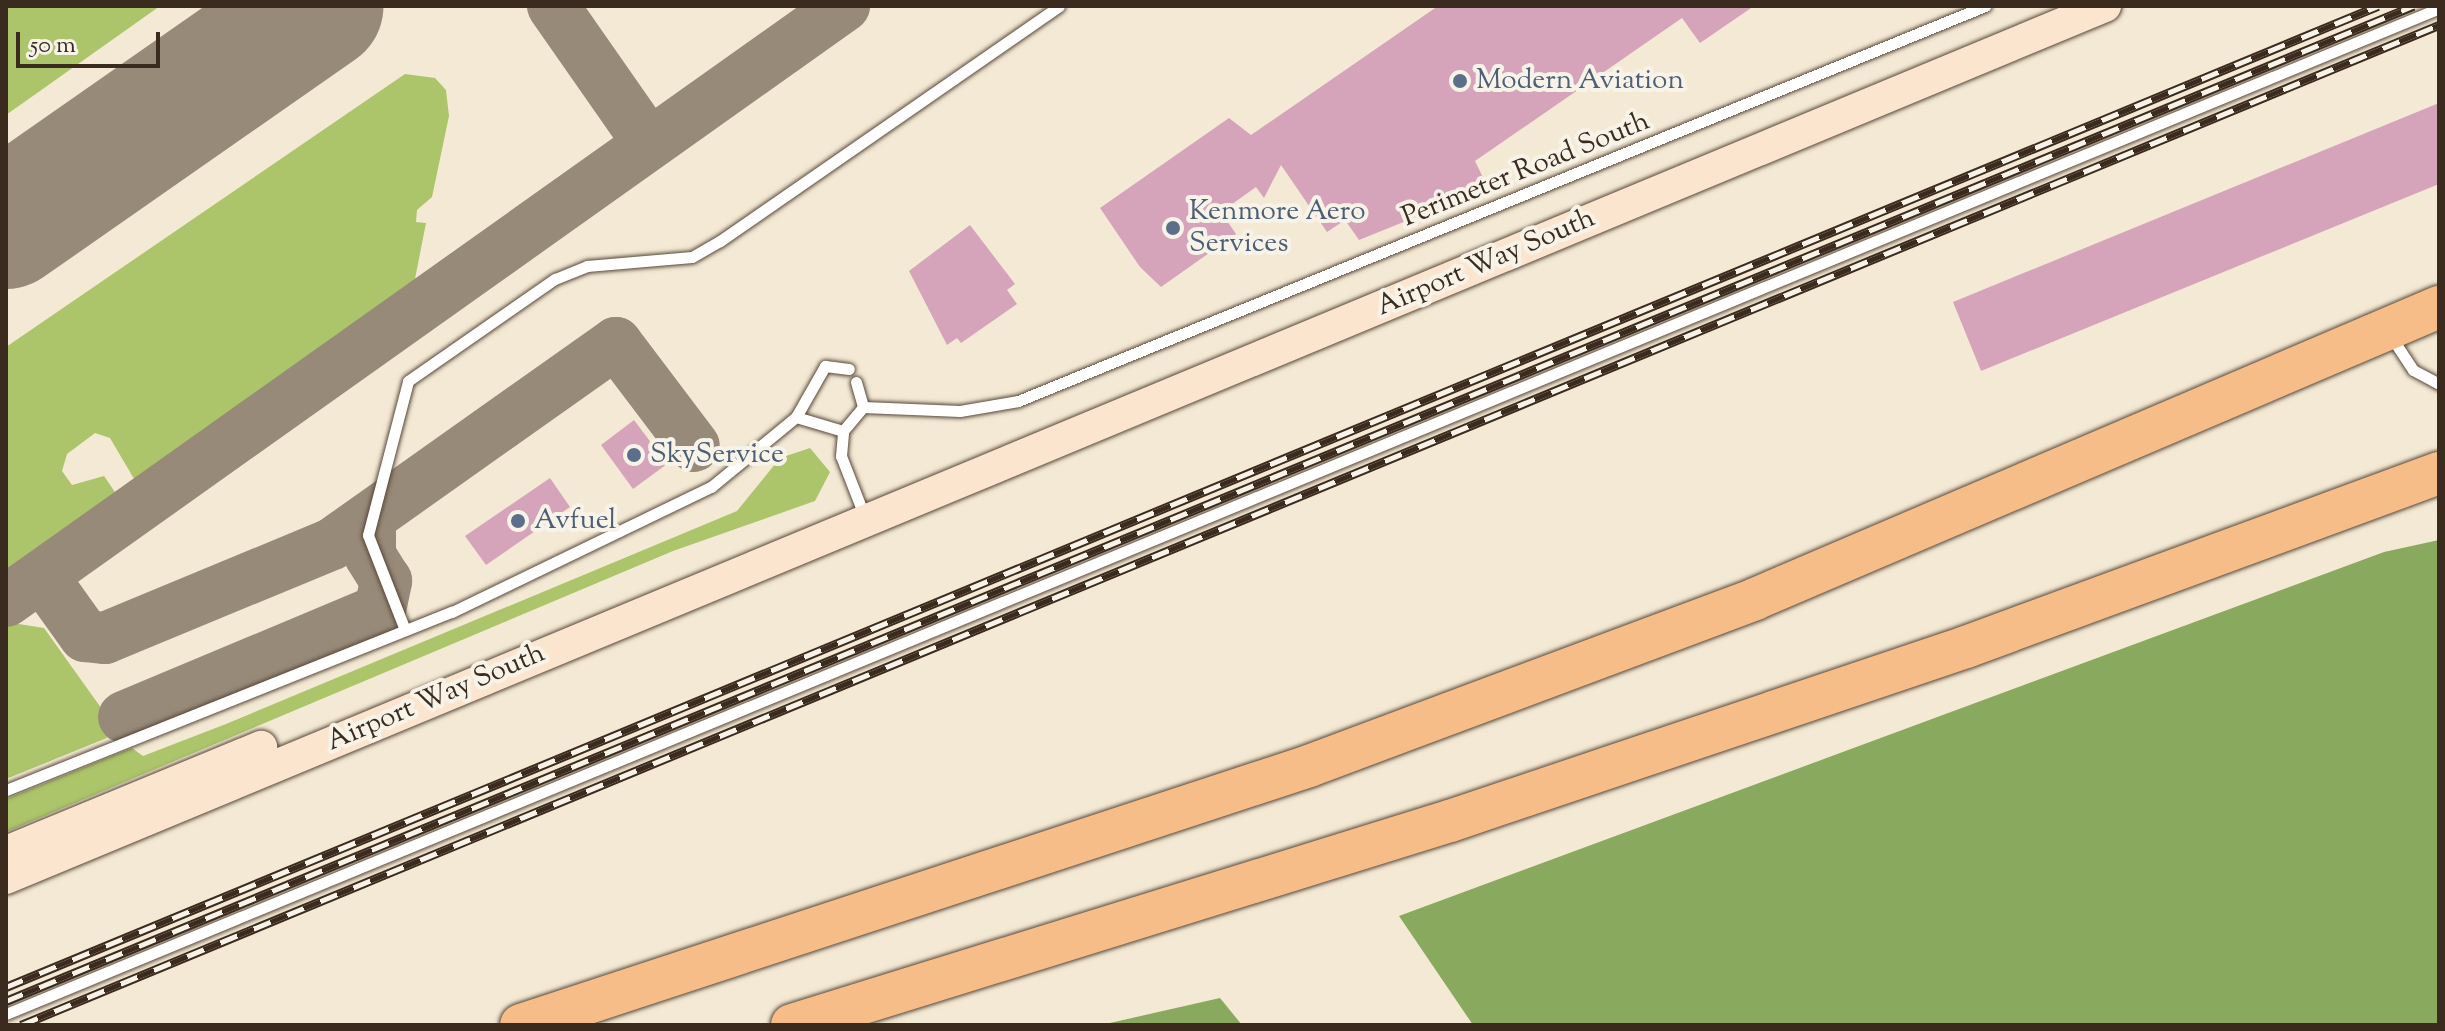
<!DOCTYPE html>
<html>
<head>
<meta charset="utf-8">
<style>
	body { margin:0 }
	#map { position:relative; width:2445px; height:1031px; overflow:hidden; background:#f4e9d4; font-family:"Sorts Mill Goudy",serif }
	div>[style] { position:absolute }
	.green>* { inset:0; background:#acc56a }
	.forest>* { inset:0; background:#89aa5e }
	.taxiway>* { height:52px; margin:-26px; padding:0 26px; transform-origin:26px; border-radius:26px; background:#988a79 }
	.runway>* { height:130px; margin:-65px; padding:0 65px; transform-origin:65px; border-radius:65px; background:#988a79 }
	.building>* { inset:0; background:#d5a4bb }
	.roads { filter:drop-shadow(0 0 2px #574739) drop-shadow(0 0 2px #574739) }
	.lane>* { height:11px; margin:-5.5px; padding:0 5.5px; transform-origin:5.5px; border-radius:5.5px; background:#fff }
	.secondary>* { height:32px; margin:-16px; padding:0 16px; transform-origin:16px; border-radius:16px; background:#fce5cf }
	.highway>* { height:42px; margin:-21px; padding:0 21px; transform-origin:21px; border-radius:21px; background:#f7bd88 }
	.rail>* { height:9px; margin-top:-4.5px; transform-origin:0; background:repeating-linear-gradient(90deg,#f7f3e8 0 18px,#3b2a1e 0 36px); box-sizing:border-box; border-block:2px solid #3b2a1e }
	.dots>* { width:22px; height:22px; translate:-50% -50%; box-sizing:border-box; border:4px solid #f7f3e8; border-radius:50% }
	span { translate:-50% -50%; white-space:nowrap; text-align:center; line-height:1.15; -webkit-text-stroke:8px #f7f3e8; paint-order:stroke }
	.service-label { font-size:28px; color:#4e5e75 }
	.left { translate:0 -50%; text-align:left }
	.street-label { font-size:28px; color:#3b2a1e }
	.frame { position:absolute; inset:0; border:8px solid #3b2a1e; pointer-events:none }
	.scale { position:absolute; left:16px; top:32px; width:144px; height:36px; box-sizing:border-box; border:4px solid #3b2a1e; border-top:0; padding-left:10px; font-size:24px; line-height:28px; white-space:nowrap; color:#3b2a1e; -webkit-text-stroke:6px #f7f3e8; paint-order:stroke }
</style>
</head>
<body>
<div id="map">
	<div class="green">
		<i style="clip-path:polygon(6px 6px,160px 6px,6px 115px)"></i>
		<i style="clip-path:polygon(405px 74px,435px 78px,446px 90px,449px 116px,432px 197px,417px 210px,416px 222px,426px 223px,415px 279px,393px 312px,140px 489px,110px 438px,95px 433px,67px 454px,62px 471px,72px 485px,104px 476px,121px 501px,6px 580px,6px 347px)"></i>
		<i style="clip-path:polygon(810px 448px,830px 472px,815px 501px,673px 551px,6px 832px,6px 799px,132px 748px,143px 756px,226px 724px,737px 511px,780px 458px)"></i>
		<i style="clip-path:polygon(6px 622px,44px 628px,119px 733px,6px 779px)"></i>
	</div>
	<div class="forest">
		<i style="clip-path:polygon(2439px 540px,2439px 1025px,1473px 1025px,1399px 916px,2384px 552px)"></i>
		<i style="clip-path:polygon(1220px 998px,1242px 1025px,1101px 1025px)"></i>
	</div>
	<div class="taxiway">
		<i style="left:553px;top:6px;width:166px;rotate:55.1deg"></i>
		<i style="left:42px;top:576px;width:74px;rotate:54.4deg"></i>
		<i style="left:85px;top:636px;width:20px;rotate:6deg"></i>
		<i style="left:105px;top:638px;width:246px;rotate:-22.5deg"></i>
		<i style="left:332px;top:544px;width:348px;rotate:-35.3deg"></i>
		<i style="left:616px;top:343px;width:129px;rotate:52.9deg"></i>
		<i style="left:6px;top:601px;width:1028px;rotate:-35.38deg"></i>
		<i style="left:124px;top:717px;width:277px;rotate:-22.7deg"></i>
		<i style="left:380px;top:610px;width:30px;rotate:-78deg"></i>
		<i style="left:386px;top:581px;width:31px;rotate:-122deg"></i>
		<i style="left:370px;top:555px;width:25px;rotate:-90deg"></i>
	</div>
	<div class="runway">
		<i style="left:6px;top:224px;width:381px;rotate:-34.9deg"></i>
	</div>
	<div class="building">
		<i style="clip-path:polygon(1438px 6px,1754px 6px,1700px 43px,1682px 18px,1475px 161px,1488px 188px,1359px 240px,1345px 220px,1327px 232px,1281px 165px,1264px 198px,1256px 187px,1221px 212px,1236px 234px,1161px 287px,1140px 267px,1100px 208px,1229px 118px,1251px 135px)"></i>
		<i style="clip-path:polygon(2439px 103px,2439px 184px,1981px 371px,1953px 302px)"></i>
		<i style="clip-path:polygon(970px 225px,1015px 284px,1007px 290px,1017px 304px,961px 343px,957px 338px,947px 345px,909px 271px)"></i>
		<i style="clip-path:polygon(634px 420px,667px 464px,633px 489px,601px 445px)"></i>
		<i style="clip-path:polygon(550px 478px,570px 507px,486px 565px,465px 536px)"></i>
	</div>
	<div class="roads">
		<div class="lane">
			<i style="left:2390px;top:335px;width:42px;rotate:56.7deg"></i>
			<i style="left:2413px;top:370px;width:30px;rotate:28deg"></i>
			<i style="left:856px;top:382px;width:26px;rotate:74deg"></i>
			<i style="left:796px;top:417px;width:59px;rotate:-60.4deg"></i>
			<i style="left:825px;top:366px;width:24px;rotate:7deg"></i>
			<i style="left:864px;top:515px;width:63px;rotate:-111.3deg"></i>
			<i style="left:841px;top:456px;width:25px;rotate:-85deg"></i>
			<i style="left:843px;top:431px;width:31px;rotate:-50deg"></i>
			<i style="left:863px;top:407px;width:97px;rotate:2.4deg"></i>
			<i style="left:960px;top:411px;width:59px;rotate:-9.8deg"></i>
			<i style="left:1018px;top:401px;width:1045px;rotate:-22.22deg"></i>
			<i style="left:405px;top:630px;width:102px;rotate:-111.3deg"></i>
			<i style="left:368px;top:535px;width:159px;rotate:-75.4deg"></i>
			<i style="left:408px;top:381px;width:179px;rotate:-34.8deg"></i>
			<i style="left:555px;top:279px;width:35px;rotate:-22deg"></i>
			<i style="left:587px;top:266px;width:105px;rotate:-4.9deg"></i>
			<i style="left:692px;top:257px;width:32px;rotate:-30deg"></i>
			<i style="left:720px;top:241px;width:412px;rotate:-34.7deg"></i>
			<i style="left:6px;top:790px;width:480px;rotate:-21.8deg"></i>
			<i style="left:452px;top:612px;width:288px;rotate:-25.8deg"></i>
			<i style="left:711px;top:487px;width:110px;rotate:-39.5deg"></i>
			<i style="left:796px;top:417px;width:49px;rotate:16.6deg"></i>
			<i style="left:6px;top:1014px;width:2633px;rotate:-22.46deg"></i>
		</div>
		<div class="secondary">
			<i style="left:6px;top:852px;width:276px;rotate:-22.4deg"></i>
			<i style="left:6px;top:878px;width:2273px;rotate:-22.56deg"></i>
		</div>
		<div class="highway">
			<i style="left:521px;top:1025px;width:829px;rotate:-18.19deg"></i>
			<i style="left:1309px;top:766px;width:476px;rotate:-20.5deg"></i>
			<i style="left:1755px;top:599px;width:744px;rotate:-23.12deg"></i>
			<i style="left:792px;top:1025px;width:689px;rotate:-17.23deg"></i>
			<i style="left:1450px;top:821px;width:545px;rotate:-18.63deg"></i>
			<i style="left:1966px;top:647px;width:504px;rotate:-20.2deg"></i>
		</div>
	</div>
	<div class="rail">
		<i style="left:6px;top:987px;width:2567px;rotate:-22.47deg"></i>
		<i style="left:6px;top:1001px;width:2605px;rotate:-22.46deg"></i>
		<i style="left:21px;top:1025px;width:2617px;rotate:-22.47deg"></i>
	</div>
	<div class="dots">
		<i style="left:1460px;top:81px;background:#5c6f8a"></i>
		<i style="left:1173px;top:228px;background:#5c6f8a"></i>
		<i style="left:634px;top:455px;background:#5c6f8a"></i>
		<i style="left:518px;top:521px;background:#5c6f8a"></i>
	</div>
	<div class="service-label">
		<span class="left" style="left:1476px;top:81px">Modern Aviation</span>
		<span class="left" style="left:1189px;top:228px">Kenmore Aero<br>Services</span>
		<span class="left" style="left:650px;top:455px">SkyService</span>
		<span class="left" style="left:534px;top:521px">Avfuel</span>
	</div>
	<div class="street-label">
		<span style="left:1526px;top:170px;rotate:-22deg">Perimeter Road South</span>
		<span style="left:1486px;top:263px;rotate:-23deg">Airport Way South</span>
		<span style="left:436px;top:698px;rotate:-23deg">Airport Way South</span>
	</div>
	<div class="frame"></div>
	<div class="scale">50 m</div>
</div>
</body>
</html>
